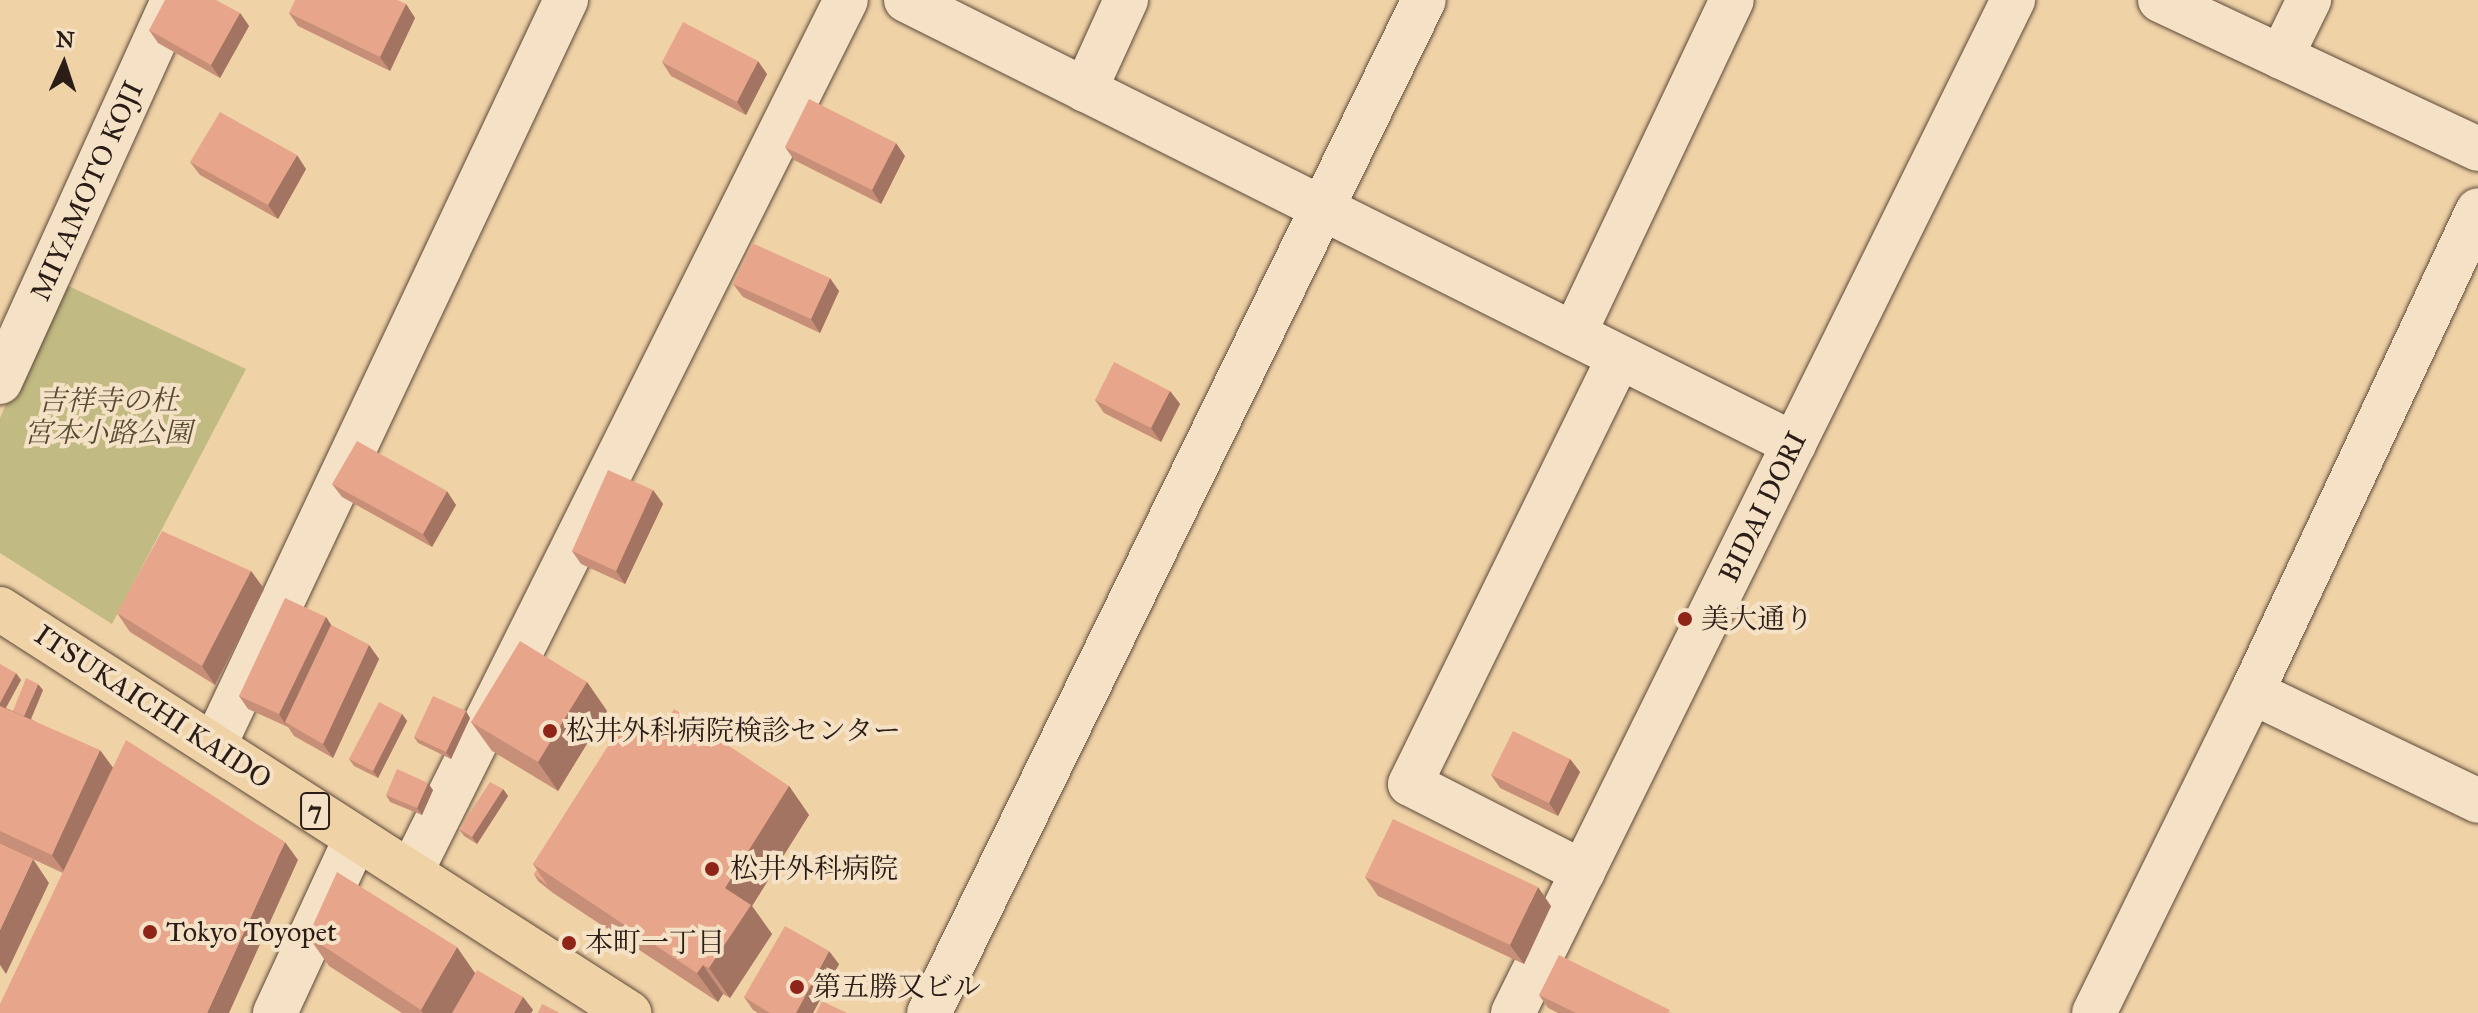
<!DOCTYPE html>
<html>
<head>
<meta charset="utf-8">
<style>
	body { margin:0 }
	#map { position:relative; width:2478px; height:1013px; overflow:hidden; background:#f0d2a7; font-family:"IM FELL Great Primer","Noto Serif JP",serif }
	div>[style] { position:absolute }
	.green>* { inset:0; background:#c1ba82 }
	.roads { filter:drop-shadow(0 0 2px #5c4a3a) drop-shadow(0 0 2px #5c4a3a) }
	.minor>* { height:44px; margin:-22px; padding:0 22px; transform-origin:22px; border-radius:22px; background:#f5e2c6 }
	.major>* { height:44px; margin:-22px; padding:0 22px; transform-origin:22px; border-radius:22px; background:#f0d2a7 }
	.wall>* { inset:0; background:#c78f78 }
	.shaded-wall>* { inset:0; background:#a27461 }
	.building>* { inset:0; background:#e7a68b }
	.dots>* { width:22px; height:22px; translate:-50% -50%; box-sizing:border-box; border:4px solid #f5e2c6; border-radius:50% }
	span { translate:-50% -50%; white-space:nowrap; text-align:center; line-height:1.15; -webkit-text-stroke:8px #f5e2c6; paint-order:stroke }
	.shield-label span { padding:2px 6px; background:#f5e2c6; border:2px solid; border-radius:6px; -webkit-text-stroke-width:0 }
	.shield-label { font-size:26px; color:#2a1c16; font-weight:700 }
	.street-label { font-size:28px; color:#2a1c16 }
	.park-label { font-size:28px; color:#574b36; font-style:italic }
	.poi-label { font-size:28px; color:#2a1c16 }
	.left { translate:0 -50%; text-align:left }
	.north { position:absolute; left:24px; top:24px; width:80px; height:80px; -webkit-text-stroke:6px #f5e2c6; paint-order:stroke; rotate:3deg; font-size:22px; font-weight:700; line-height:32px; text-align:center; color:#2a1c16 }
	.north::after { content:''; display:block; margin:auto; width:28px; height:36px; background:#2a1c16; clip-path:polygon(50% 0,100% 100%,50% 72%,0 100%) }
</style>
</head>
<body>
<div id="map">
	<div class="green">
		<i style="clip-path:polygon(60px 282px,246px 369px,112px 624px,0 553px,0 418px)"></i>
	</div>
	<div class="roads">
		<div class="minor">
			<i style="left:906px;top:0;width:993px;rotate:26.57deg"></i>
			<i style="left:2160px;top:0;width:351px;rotate:25.1deg"></i>
			<i style="left:2281px;top:57px;width:64px;rotate:-63.8deg"></i>
			<i style="left:1085px;top:90px;width:99px;rotate:-65.5deg"></i>
			<i style="left:1574px;top:334px;width:369px;rotate:-64.7deg"></i>
			<i style="left:0;top:382px;width:419px;rotate:-65.6deg"></i>
			<i style="left:2252px;top:692px;width:251px;rotate:25.7deg"></i>
			<i style="left:214px;top:746px;width:825px;rotate:-64.74deg"></i>
			<i style="left:411px;top:872px;width:974px;rotate:-63.49deg"></i>
			<i style="left:1583px;top:872px;width:194px;rotate:-153deg"></i>
			<i style="left:1410px;top:784px;width:475px;rotate:-63.9deg"></i>
			<i style="left:275px;top:1013px;width:193px;rotate:-65.2deg"></i>
			<i style="left:929px;top:1013px;width:1127px;rotate:-63.96deg"></i>
			<i style="left:1513px;top:1013px;width:1130px;rotate:-63.73deg"></i>
			<i style="left:2094px;top:1013px;width:358px;rotate:-63.8deg"></i>
			<i style="left:2252px;top:692px;width:532px;rotate:-64.88deg"></i>
		</div>
		<div class="major">
			<i style="left:0;top:609px;width:748px;rotate:32.71deg"></i>
		</div>
	</div>
	<div class="wall">
		<i style="clip-path:polygon(406px 4px,415px 18px,390px 71px,298px 26px,289px 13px)"></i>
		<i style="clip-path:polygon(240px 13px,249px 26px,220px 78px,158px 43px,149px 30px)"></i>
		<i style="clip-path:polygon(662px 62px,767px 74px,746px 115px,671px 76px)"></i>
		<i style="clip-path:polygon(785px 147px,905px 156px,881px 204px,794px 160px)"></i>
		<i style="clip-path:polygon(190px 162px,306px 169px,278px 219px,200px 175px)"></i>
		<i style="clip-path:polygon(733px 284px,839px 291px,820px 333px,743px 297px)"></i>
		<i style="clip-path:polygon(1170px 391px,1180px 404px,1161px 442px,1104px 413px,1095px 400px)"></i>
		<i style="clip-path:polygon(332px 484px,456px 505px,432px 547px,342px 497px)"></i>
		<i style="clip-path:polygon(653px 490px,663px 504px,625px 584px,581px 564px,572px 551px)"></i>
		<i style="clip-path:polygon(251px 571px,264px 589px,215px 685px,130px 632px,117px 613px)"></i>
		<i style="clip-path:polygon(326px 617px,331px 625px,369px 645px,379px 659px,333px 758px,294px 736px,288px 727px,248px 709px,239px 696px)"></i>
		<i style="clip-path:polygon(0 664px,21px 680px,6px 708px,13px 711px,43px 690px,31px 719px,113px 768px,298px 860px,63px 873px,0 844px)"></i>
		<i style="clip-path:polygon(587px 682px,607px 711px,558px 791px,492px 751px,471px 722px)"></i>
		<i style="clip-path:polygon(402px 714px,407px 721px,378px 778px,354px 766px,349px 759px)"></i>
		<i style="clip-path:polygon(470px 718px,451px 759px,418px 743px,414px 737px)"></i>
		<i style="clip-path:polygon(658px 736px,789px 786px,809px 815px,752px 906px,772px 934px,730px 998px,723px 994px,718px 1002px,553px 893px,538px 881px,534px 874px,537px 870px,533px 864px)"></i>
		<i style="clip-path:polygon(1570px 759px,1580px 772px,1558px 816px,1500px 788px,1491px 775px)"></i>
		<i style="clip-path:polygon(503px 789px,508px 796px,477px 844px,464px 836px,459px 829px)"></i>
		<i style="clip-path:polygon(433px 790px,422px 815px,390px 802px,386px 795px)"></i>
		<i style="clip-path:polygon(1365px 877px,1551px 906px,1524px 964px,1378px 896px)"></i>
		<i style="clip-path:polygon(308px 936px,475px 973px,523px 997px,533px 1010px,531px 1013px,402px 1013px,329px 966px)"></i>
		<i style="clip-path:polygon(839px 964px,813px 1013px,758px 1013px,753px 1010px,744px 997px)"></i>
		<i style="clip-path:polygon(1539px 995px,1672px 1013px,1558px 1013px,1548px 1008px)"></i>
	</div>
	<div class="shaded-wall">
		<i style="clip-path:polygon(406px 4px,415px 18px,390px 71px,380px 57px)"></i>
		<i style="clip-path:polygon(240px 13px,249px 26px,220px 78px,211px 65px)"></i>
		<i style="clip-path:polygon(758px 61px,767px 74px,746px 115px,737px 102px)"></i>
		<i style="clip-path:polygon(896px 143px,905px 156px,881px 204px,872px 190px)"></i>
		<i style="clip-path:polygon(297px 155px,306px 169px,278px 219px,268px 205px)"></i>
		<i style="clip-path:polygon(830px 278px,839px 291px,820px 333px,811px 319px)"></i>
		<i style="clip-path:polygon(1170px 391px,1180px 404px,1161px 442px,1151px 428px)"></i>
		<i style="clip-path:polygon(653px 490px,663px 504px,625px 584px,616px 571px)"></i>
		<i style="clip-path:polygon(447px 491px,456px 505px,432px 547px,423px 534px)"></i>
		<i style="clip-path:polygon(251px 571px,264px 589px,215px 685px,202px 666px)"></i>
		<i style="clip-path:polygon(326px 617px,335px 631px,285px 722px,288px 728px,279px 714px)"></i>
		<i style="clip-path:polygon(369px 645px,379px 659px,333px 758px,323px 744px)"></i>
		<i style="clip-path:polygon(16px 673px,21px 680px,0 718px,0 703px)"></i>
		<i style="clip-path:polygon(587px 682px,607px 711px,558px 791px,538px 762px)"></i>
		<i style="clip-path:polygon(38px 684px,43px 690px,28px 726px,23px 719px)"></i>
		<i style="clip-path:polygon(466px 711px,470px 718px,451px 759px,446px 752px)"></i>
		<i style="clip-path:polygon(402px 714px,407px 721px,378px 778px,373px 771px)"></i>
		<i style="clip-path:polygon(100px 750px,114px 769px,66px 874px,52px 855px)"></i>
		<i style="clip-path:polygon(1570px 759px,1580px 772px,1558px 816px,1549px 803px)"></i>
		<i style="clip-path:polygon(428px 783px,433px 790px,422px 815px,417px 808px)"></i>
		<i style="clip-path:polygon(789px 786px,809px 815px,752px 906px,772px 934px,730px 998px,709px 968px,725px 888px)"></i>
		<i style="clip-path:polygon(503px 789px,508px 796px,477px 844px,472px 837px)"></i>
		<i style="clip-path:polygon(285px 842px,298px 860px,229px 1013px,207px 1013px)"></i>
		<i style="clip-path:polygon(33px 859px,49px 883px,6px 974px,0 965px,0 930px)"></i>
		<i style="clip-path:polygon(1538px 887px,1551px 906px,1524px 964px,1510px 945px)"></i>
		<i style="clip-path:polygon(457px 947px,477px 976px,456px 1013px,423px 1013px,421px 1010px)"></i>
		<i style="clip-path:polygon(829px 951px,839px 964px,813px 1013px,796px 1013px)"></i>
		<i style="clip-path:polygon(703px 965px,723px 994px,718px 1002px,697px 973px)"></i>
		<i style="clip-path:polygon(523px 997px,533px 1010px,531px 1013px,514px 1013px)"></i>
	</div>
	<div class="building">
		<i style="clip-path:polygon(165px 0,216px 0,240px 13px,211px 65px,149px 30px)"></i>
		<i style="clip-path:polygon(295px 0,397px 0,406px 4px,380px 57px,289px 13px)"></i>
		<i style="clip-path:polygon(683px 22px,758px 61px,737px 102px,662px 62px)"></i>
		<i style="clip-path:polygon(809px 99px,896px 143px,872px 190px,785px 147px)"></i>
		<i style="clip-path:polygon(220px 112px,297px 155px,268px 205px,190px 162px)"></i>
		<i style="clip-path:polygon(752px 243px,830px 278px,811px 319px,733px 284px)"></i>
		<i style="clip-path:polygon(1114px 362px,1170px 391px,1151px 428px,1095px 400px)"></i>
		<i style="clip-path:polygon(357px 441px,447px 491px,423px 534px,332px 484px)"></i>
		<i style="clip-path:polygon(608px 470px,653px 490px,616px 571px,572px 551px)"></i>
		<i style="clip-path:polygon(162px 531px,251px 571px,202px 666px,117px 613px)"></i>
		<i style="clip-path:polygon(285px 598px,326px 617px,279px 714px,239px 696px)"></i>
		<i style="clip-path:polygon(331px 625px,369px 645px,323px 744px,285px 722px)"></i>
		<i style="clip-path:polygon(520px 641px,587px 682px,538px 762px,471px 722px)"></i>
		<i style="clip-path:polygon(0 664px,16px 673px,0 703px)"></i>
		<i style="clip-path:polygon(26px 678px,38px 684px,24px 716px,13px 711px)"></i>
		<i style="clip-path:polygon(433px 696px,466px 711px,446px 752px,414px 737px)"></i>
		<i style="clip-path:polygon(379px 702px,402px 714px,373px 771px,349px 759px)"></i>
		<i style="clip-path:polygon(0 706px,100px 750px,52px 855px,0 831px)"></i>
		<i style="clip-path:polygon(674px 709px,789px 786px,725px 888px,751px 905px,709px 968px,703px 965px,697px 973px,533px 864px,627px 716px,658px 736px)"></i>
		<i style="clip-path:polygon(1513px 731px,1570px 759px,1549px 803px,1491px 775px)"></i>
		<i style="clip-path:polygon(126px 740px,285px 842px,207px 1013px,0 1013px,0 1004px)"></i>
		<i style="clip-path:polygon(397px 769px,428px 783px,417px 808px,386px 795px)"></i>
		<i style="clip-path:polygon(490px 782px,503px 789px,472px 837px,459px 829px)"></i>
		<i style="clip-path:polygon(1393px 819px,1538px 887px,1510px 945px,1365px 877px)"></i>
		<i style="clip-path:polygon(0 844px,33px 859px,0 930px)"></i>
		<i style="clip-path:polygon(537px 870px,548px 886px,534px 874px)"></i>
		<i style="clip-path:polygon(337px 872px,457px 947px,421px 1010px,308px 936px)"></i>
		<i style="clip-path:polygon(785px 926px,829px 951px,796px 1013px,770px 1013px,744px 997px)"></i>
		<i style="clip-path:polygon(1559px 955px,1670px 1010px,1668px 1013px,1576px 1013px,1539px 995px)"></i>
		<i style="clip-path:polygon(477px 970px,523px 997px,514px 1013px,452px 1013px)"></i>
		<i style="clip-path:polygon(822px 1001px,847px 1013px,816px 1013px)"></i>
		<i style="clip-path:polygon(542px 1004px,560px 1013px,538px 1013px)"></i>
	</div>
	<div class="dots">
		<i style="left:1685px;top:619px;background:#8f2418"></i>
		<i style="left:550px;top:731px;background:#8f2418"></i>
		<i style="left:712px;top:869px;background:#8f2418"></i>
		<i style="left:150px;top:932px;background:#8f2418"></i>
		<i style="left:569px;top:943px;background:#8f2418"></i>
		<i style="left:797px;top:987px;background:#8f2418"></i>
	</div>
	<div class="shield-label">
		<span style="left:315px;top:811px">7</span>
	</div>
	<div class="street-label">
		<span style="left:87px;top:191px;rotate:-66deg">MIYAMOTO KOJI</span>
		<span style="left:1763px;top:507px;rotate:-64deg">BIDAI DORI</span>
		<span style="left:153px;top:707px;rotate:33deg">ITSUKAICHI KAIDO</span>
	</div>
	<div class="park-label">
		<span style="left:108px;top:417px">吉祥寺の杜<br>宮本小路公園</span>
	</div>
	<div class="poi-label">
		<span class="left" style="left:1701px;top:619px">美大通り</span>
		<span class="left" style="left:566px;top:731px">松井外科病院検診センター</span>
		<span class="left" style="left:730px;top:869px">松井外科病院</span>
		<span class="left" style="left:166px;top:932px">Tokyo Toyopet</span>
		<span class="left" style="left:585px;top:943px">本町一丁目</span>
		<span class="left" style="left:813px;top:987px">第五勝又ビル</span>
	</div>
	<div class="north">N</div>
</div>
</body>
</html>
